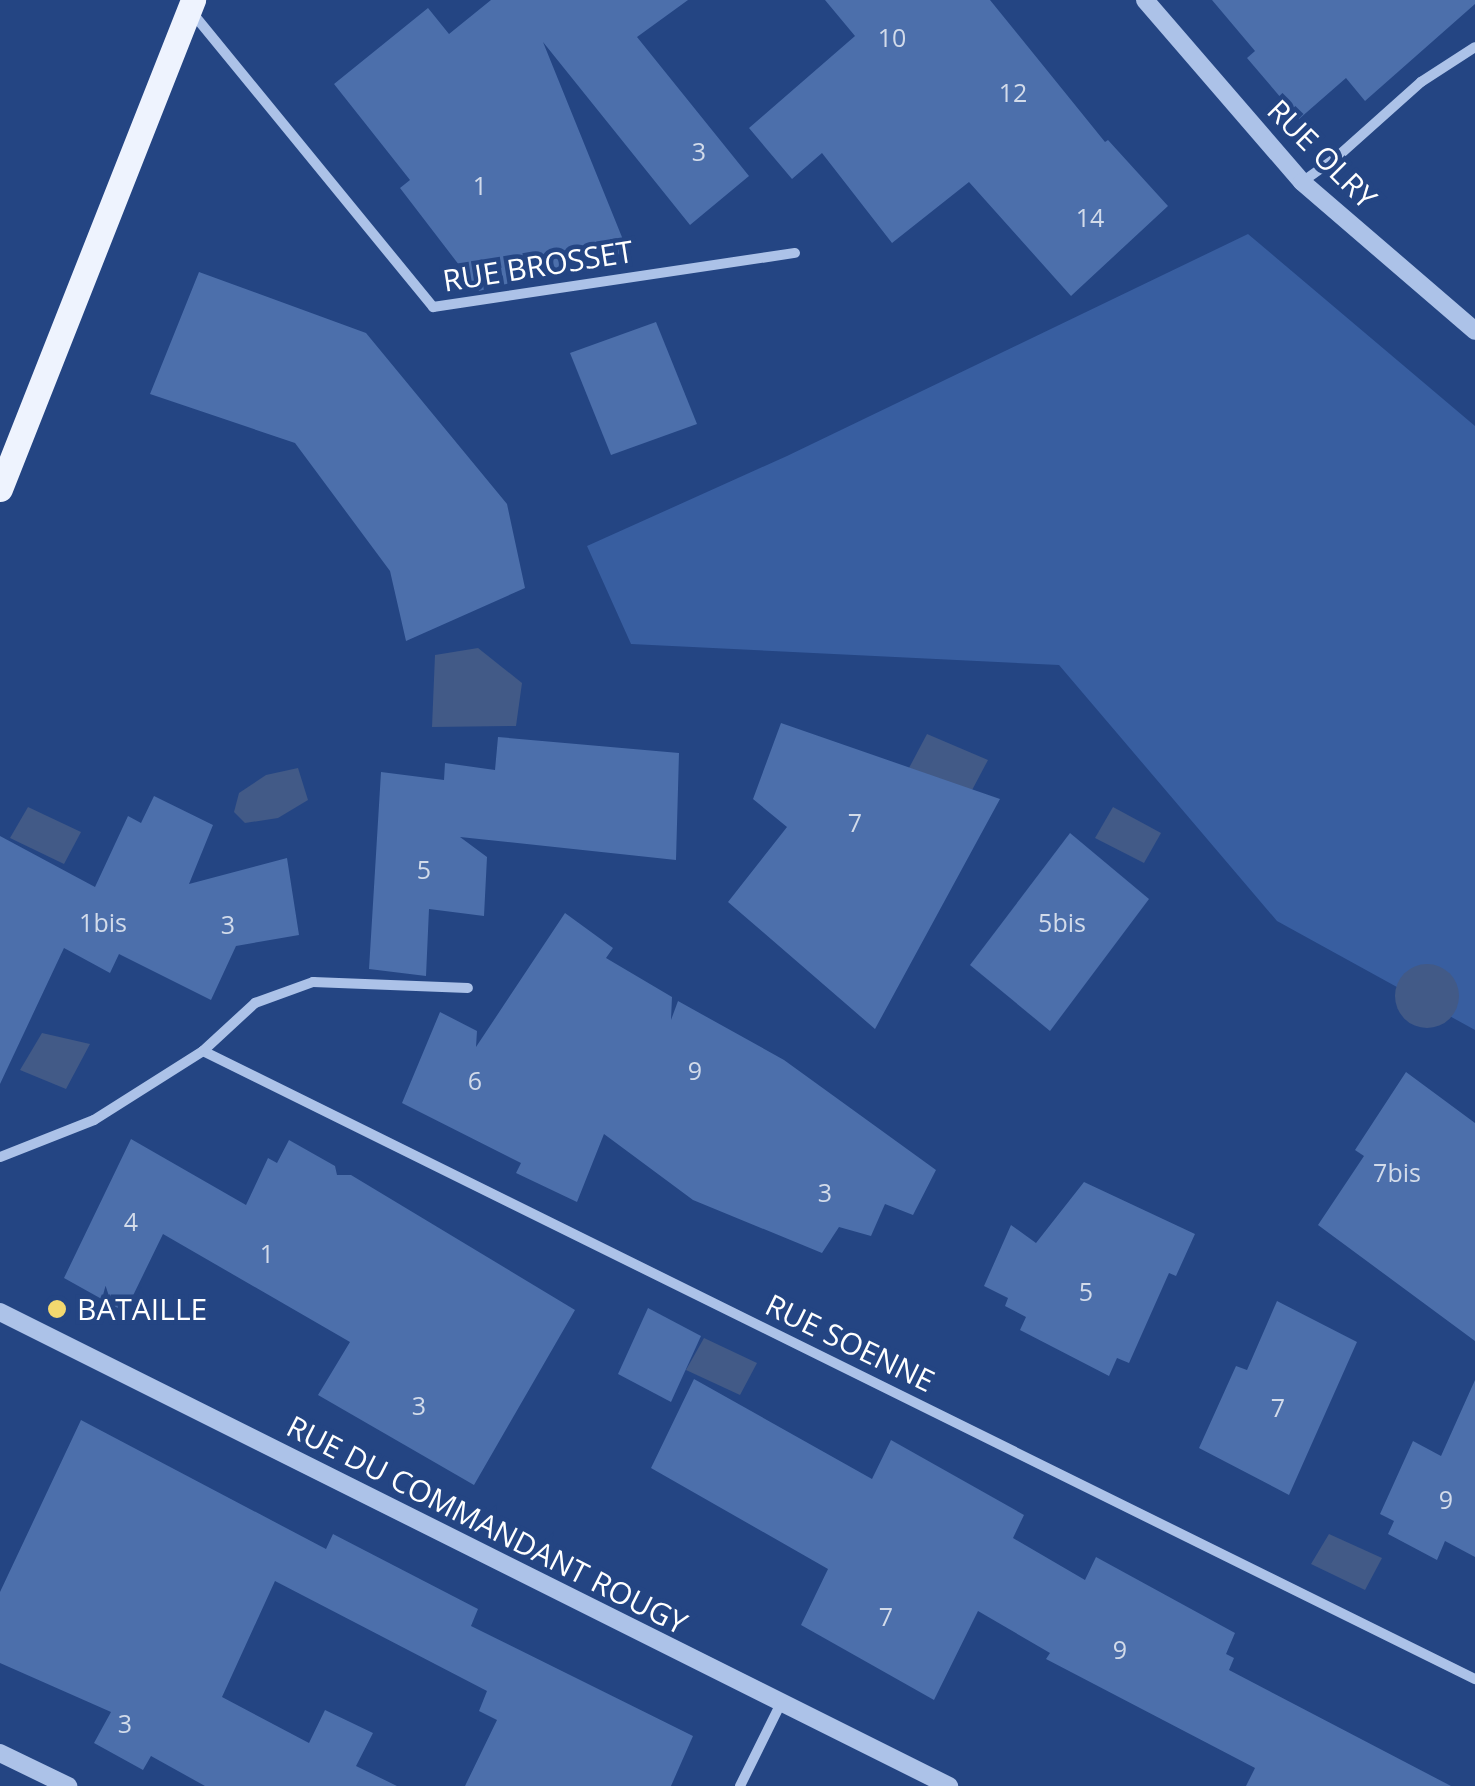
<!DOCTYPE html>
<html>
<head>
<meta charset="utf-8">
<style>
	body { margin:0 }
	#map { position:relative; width:1475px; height:1786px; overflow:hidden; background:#244583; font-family:"Open Sans",sans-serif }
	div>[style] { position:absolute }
	.green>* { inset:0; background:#385ea0 }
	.water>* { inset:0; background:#425a87 }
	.round { border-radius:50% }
	.building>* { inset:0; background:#4c6fab }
	.minor>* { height:10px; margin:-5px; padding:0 5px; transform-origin:5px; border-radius:5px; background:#acc2e8 }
	.tertiary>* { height:18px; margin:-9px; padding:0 9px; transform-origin:9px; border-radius:9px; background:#acc2e8 }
	.primary>* { height:25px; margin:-12.5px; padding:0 12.5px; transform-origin:12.5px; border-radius:12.5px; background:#eef3fe }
	.dots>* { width:28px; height:28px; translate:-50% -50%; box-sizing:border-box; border:5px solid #244583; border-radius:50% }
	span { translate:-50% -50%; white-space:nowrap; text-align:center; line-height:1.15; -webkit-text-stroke:9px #244583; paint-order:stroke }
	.number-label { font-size:25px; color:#d2dbea }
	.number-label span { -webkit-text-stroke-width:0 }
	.street-label { font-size:30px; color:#fff }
	.poi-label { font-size:30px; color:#fff }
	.left { translate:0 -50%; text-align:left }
</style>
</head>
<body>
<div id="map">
	<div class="green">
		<i style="clip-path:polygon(1248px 234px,1475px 426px,1475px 1030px,1277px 921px,1059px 665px,631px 644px,587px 546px,787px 456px)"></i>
	</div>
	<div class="water">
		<i style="clip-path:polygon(478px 648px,522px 683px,516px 726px,432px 727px,435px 655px)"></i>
		<i style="clip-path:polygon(927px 734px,988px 760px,971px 792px,909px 768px)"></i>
		<i style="clip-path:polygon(298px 768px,308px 800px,278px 818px,245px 823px,234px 812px,239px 793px,266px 775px)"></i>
		<i style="clip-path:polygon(28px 807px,81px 832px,64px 864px,10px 838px)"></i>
		<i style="clip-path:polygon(1113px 807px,1161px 833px,1144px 863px,1095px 838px)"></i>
		<i class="round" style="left:1395px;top:964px;width:64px;height:64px"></i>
		<i style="clip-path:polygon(42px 1033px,90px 1044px,66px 1089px,20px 1070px)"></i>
		<i style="clip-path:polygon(704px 1338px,757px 1363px,740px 1395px,686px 1370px)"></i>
		<i style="clip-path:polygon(1329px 1534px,1382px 1558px,1365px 1590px,1311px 1564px)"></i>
	</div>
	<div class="building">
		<i style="clip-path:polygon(491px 0,688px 0,637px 37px,749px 176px,690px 225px,543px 42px,628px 252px,479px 291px,400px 188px,410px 180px,334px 84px,428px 8px,449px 34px)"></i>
		<i style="clip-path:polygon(825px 0,990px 0,1105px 142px,1108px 140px,1168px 206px,1071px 296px,969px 182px,892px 243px,822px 153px,792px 179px,749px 128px,855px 36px)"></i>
		<i style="clip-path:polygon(1212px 0,1475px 0,1475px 4px,1365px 101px,1346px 78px,1299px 119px,1247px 58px,1255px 51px)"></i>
		<i style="clip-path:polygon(199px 272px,366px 333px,507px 504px,525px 588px,406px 641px,390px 571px,295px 443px,150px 394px)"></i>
		<i style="clip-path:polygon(656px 322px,697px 424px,611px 455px,570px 353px)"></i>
		<i style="clip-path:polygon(781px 723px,1000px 799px,875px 1029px,728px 902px,787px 827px,753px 799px)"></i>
		<i style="clip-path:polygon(498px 737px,679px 753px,676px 860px,460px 837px,487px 857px,484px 916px,429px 909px,426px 976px,369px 969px,381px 772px,444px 780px,445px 763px,495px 770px)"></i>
		<i style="clip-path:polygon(154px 796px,213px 825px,189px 884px,287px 858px,299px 935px,236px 946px,211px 1000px,119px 954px,110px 973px,64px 948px,0 1084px,0 836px,95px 887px,128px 816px,141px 823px)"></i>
		<i style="clip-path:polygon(1070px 833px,1149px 899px,1050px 1031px,970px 965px)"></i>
		<i style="clip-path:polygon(565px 913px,613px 948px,606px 958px,672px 997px,671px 1020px,678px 1001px,784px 1060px,936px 1170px,913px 1215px,885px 1204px,871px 1236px,839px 1227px,822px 1253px,693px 1200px,604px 1134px,577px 1202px,516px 1173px,521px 1163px,402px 1103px,440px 1012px,477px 1031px,476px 1047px)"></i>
		<i style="clip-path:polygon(1406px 1072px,1475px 1123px,1475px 1341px,1318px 1225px,1364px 1156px,1355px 1150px)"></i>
		<i style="clip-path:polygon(131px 1139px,246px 1205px,268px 1158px,277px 1163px,289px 1140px,335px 1166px,337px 1175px,351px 1175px,575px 1310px,474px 1485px,318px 1395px,350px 1342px,163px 1234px,125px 1312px,64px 1278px)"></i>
		<i style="clip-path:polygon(1084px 1182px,1195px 1234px,1176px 1276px,1169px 1273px,1129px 1363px,1117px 1358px,1109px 1376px,1020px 1330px,1026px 1317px,1005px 1306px,1008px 1298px,984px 1286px,1011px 1225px,1036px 1243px)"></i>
		<i style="clip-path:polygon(1277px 1301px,1357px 1342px,1289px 1495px,1199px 1448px,1236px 1366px,1247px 1370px)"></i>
		<i style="clip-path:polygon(648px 1308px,701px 1336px,671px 1402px,618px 1374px)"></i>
		<i style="clip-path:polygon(694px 1379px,872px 1479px,891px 1440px,1024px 1515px,1013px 1538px,1085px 1580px,1096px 1557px,1235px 1633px,1226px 1654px,1234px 1658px,1229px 1670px,1451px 1786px,1246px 1786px,1255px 1768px,1046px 1659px,1050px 1653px,978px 1611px,934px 1700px,801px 1625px,828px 1569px,651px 1468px)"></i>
		<i style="clip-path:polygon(1475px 1380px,1475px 1557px,1445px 1541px,1437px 1560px,1388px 1534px,1394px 1521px,1380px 1514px,1413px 1441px,1441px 1456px)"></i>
		<i style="clip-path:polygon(81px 1420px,326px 1549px,333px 1534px,478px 1609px,471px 1626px,693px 1736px,671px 1786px,465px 1786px,497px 1720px,479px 1711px,487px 1691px,275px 1581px,222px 1697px,309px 1743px,325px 1710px,373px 1733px,356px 1766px,397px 1786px,205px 1786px,151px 1756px,143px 1770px,94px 1743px,111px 1712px,0 1663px,0 1592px)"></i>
	</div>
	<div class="minor">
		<i style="left:190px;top:10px;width:384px;rotate:50.7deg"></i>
		<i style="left:433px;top:307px;width:366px;rotate:-8.5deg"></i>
		<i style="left:1302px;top:182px;width:43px;rotate:-35.5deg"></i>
		<i style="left:1337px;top:157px;width:113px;rotate:-41.8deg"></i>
		<i style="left:1421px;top:82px;width:64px;rotate:-32.9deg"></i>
		<i style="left:203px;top:1051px;width:1419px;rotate:26.28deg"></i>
		<i style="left:0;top:1157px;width:101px;rotate:-21.5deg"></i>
		<i style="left:94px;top:1120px;width:129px;rotate:-32.3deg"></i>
		<i style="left:203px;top:1051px;width:71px;rotate:-42.7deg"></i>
		<i style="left:255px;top:1003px;width:62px;rotate:-19.9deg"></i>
		<i style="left:313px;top:982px;width:155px;rotate:2.2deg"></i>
		<i style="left:740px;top:1786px;width:93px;rotate:-63.7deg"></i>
	</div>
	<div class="tertiary">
		<i style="left:1145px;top:0;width:240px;rotate:49.2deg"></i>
		<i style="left:1302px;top:182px;width:228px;rotate:40.7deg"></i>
		<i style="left:0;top:1312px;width:1061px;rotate:26.54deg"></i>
		<i style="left:0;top:1753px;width:76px;rotate:25.9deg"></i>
	</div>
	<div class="primary">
		<i style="left:0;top:489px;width:526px;rotate:-68.46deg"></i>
	</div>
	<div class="dots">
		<i style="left:57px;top:1309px;background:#f3d86f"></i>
	</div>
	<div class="number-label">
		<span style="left:892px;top:37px">10</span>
		<span style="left:1013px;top:92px">12</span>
		<span style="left:699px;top:151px">3</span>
		<span style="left:480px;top:185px">1</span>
		<span style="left:1090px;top:217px">14</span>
		<span style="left:855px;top:822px">7</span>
		<span style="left:424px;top:869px">5</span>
		<span style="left:103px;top:922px">1bis</span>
		<span style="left:1062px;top:922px">5bis</span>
		<span style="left:228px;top:924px">3</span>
		<span style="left:695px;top:1070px">9</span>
		<span style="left:475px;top:1080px">6</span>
		<span style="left:1397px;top:1172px">7bis</span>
		<span style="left:825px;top:1192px">3</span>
		<span style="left:131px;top:1221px">4</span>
		<span style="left:267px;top:1253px">1</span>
		<span style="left:1086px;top:1291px">5</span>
		<span style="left:419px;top:1405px">3</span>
		<span style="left:1278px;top:1407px">7</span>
		<span style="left:1446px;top:1499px">9</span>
		<span style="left:886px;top:1616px">7</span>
		<span style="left:1120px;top:1649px">9</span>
		<span style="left:125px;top:1723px">3</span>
	</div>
	<div class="street-label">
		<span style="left:1322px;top:154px;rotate:45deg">RUE OLRY</span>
		<span style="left:538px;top:266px;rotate:-9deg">RUE BROSSET</span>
		<span style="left:850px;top:1343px;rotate:26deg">RUE SOENNE</span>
		<span style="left:487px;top:1525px;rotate:27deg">RUE DU COMMANDANT ROUGY</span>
	</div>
	<div class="poi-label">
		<span class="left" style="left:77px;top:1309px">BATAILLE</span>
	</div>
</div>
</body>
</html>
